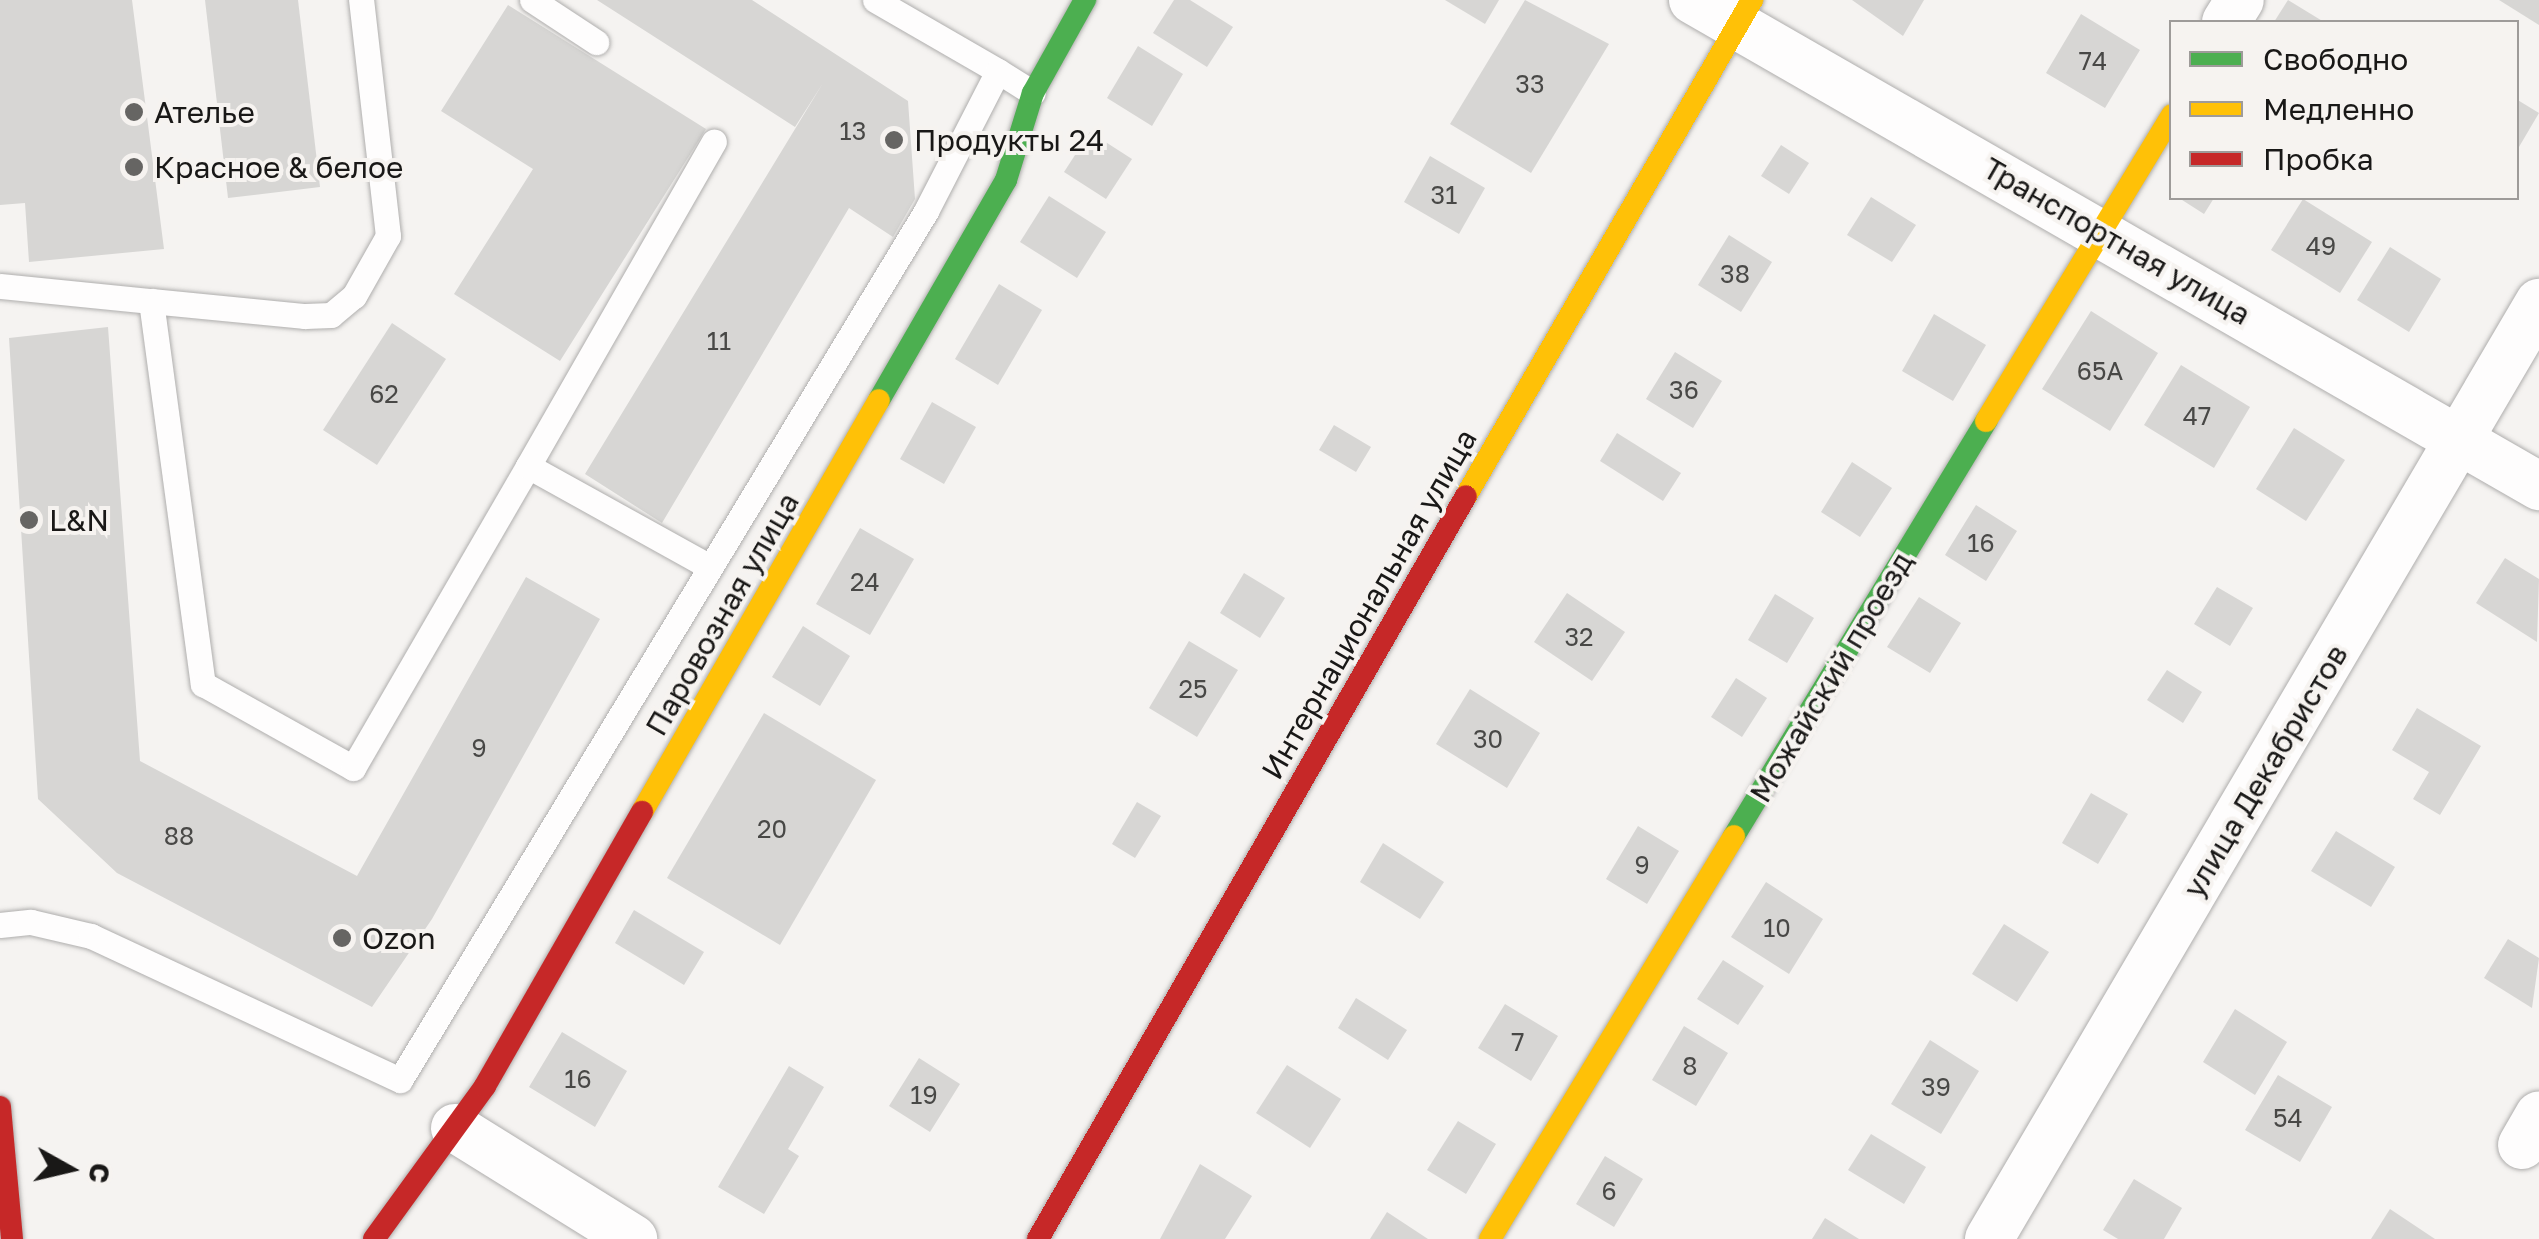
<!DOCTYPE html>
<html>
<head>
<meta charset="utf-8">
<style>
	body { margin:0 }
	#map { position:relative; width:2539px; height:1239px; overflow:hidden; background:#f5f3f1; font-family:"Golos Text",sans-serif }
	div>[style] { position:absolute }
	.building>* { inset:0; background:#d7d6d4 }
	.roads { filter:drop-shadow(0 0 2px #afaead) drop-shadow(0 0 2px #afaead) }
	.lane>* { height:25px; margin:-12.5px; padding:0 12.5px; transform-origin:12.5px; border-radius:12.5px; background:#fefdfd }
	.street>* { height:48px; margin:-24px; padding:0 24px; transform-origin:24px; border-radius:24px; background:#fefdfd }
	.fast>* { height:22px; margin:-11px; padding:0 11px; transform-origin:11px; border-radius:11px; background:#4caf50 }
	.slow>* { height:22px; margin:-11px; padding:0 11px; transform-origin:11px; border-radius:11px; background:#ffc107 }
	.jam>* { height:22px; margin:-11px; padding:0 11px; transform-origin:11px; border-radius:11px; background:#c62828 }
	.dots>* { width:28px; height:28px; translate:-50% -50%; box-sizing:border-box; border:5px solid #f6f3f0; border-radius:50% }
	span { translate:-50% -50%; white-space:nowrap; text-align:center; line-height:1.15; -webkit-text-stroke:8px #f6f3f0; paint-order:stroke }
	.number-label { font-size:25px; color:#484846 }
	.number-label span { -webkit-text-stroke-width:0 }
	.poi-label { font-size:30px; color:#191817 }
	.left { translate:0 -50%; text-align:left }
	.street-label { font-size:30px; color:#191817 }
	.legend { position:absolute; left:2169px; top:20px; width:350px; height:180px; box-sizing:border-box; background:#f6f3f0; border:2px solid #9e9b99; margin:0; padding:12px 18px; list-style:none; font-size:30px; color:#191817 }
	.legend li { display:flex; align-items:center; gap:20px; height:50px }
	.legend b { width:50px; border:2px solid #9e9b99 }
	.north { position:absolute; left:20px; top:1119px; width:100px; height:100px; -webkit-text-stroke:8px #f6f3f0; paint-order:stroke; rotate:98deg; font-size:28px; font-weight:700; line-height:40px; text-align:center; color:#191817 }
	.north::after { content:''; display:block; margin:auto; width:35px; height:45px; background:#191817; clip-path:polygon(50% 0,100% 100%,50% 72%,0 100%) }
</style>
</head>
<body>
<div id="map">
	<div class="building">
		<i style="clip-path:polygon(0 0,132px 0,164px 249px,29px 262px,25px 203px,0 205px)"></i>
		<i style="clip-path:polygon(205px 0,298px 0,320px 187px,228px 198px)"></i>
		<i style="clip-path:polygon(597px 0,752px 0,908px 101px,915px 199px,893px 237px,849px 208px,662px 523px,585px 474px,823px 83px,795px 127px)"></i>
		<i style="clip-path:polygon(1174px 0,1190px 0,1233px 27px,1207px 67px,1153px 33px)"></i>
		<i style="clip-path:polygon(1445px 0,1499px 0,1485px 24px)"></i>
		<i style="clip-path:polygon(1525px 0,1609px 44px,1531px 173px,1450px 124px)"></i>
		<i style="clip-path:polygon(1852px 0,1924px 0,1903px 36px)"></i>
		<i style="clip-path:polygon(2288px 0,2324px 22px,2274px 22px)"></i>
		<i style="clip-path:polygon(2499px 0,2539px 0,2539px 25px)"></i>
		<i style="clip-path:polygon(508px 5px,706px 129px,560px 361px,454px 294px,533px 169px,441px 111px)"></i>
		<i style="clip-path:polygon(2081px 14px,2140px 50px,2105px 108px,2046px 73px)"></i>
		<i style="clip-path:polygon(1138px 46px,1183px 74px,1152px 126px,1107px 98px)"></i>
		<i style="clip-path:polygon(2516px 99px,2539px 113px,2516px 152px)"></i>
		<i style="clip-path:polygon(1090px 132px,1132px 159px,1106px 199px,1064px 172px)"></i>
		<i style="clip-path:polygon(1781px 145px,1809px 163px,1789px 194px,1761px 176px)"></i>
		<i style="clip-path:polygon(1430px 156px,1485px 188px,1459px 234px,1404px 202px)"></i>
		<i style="clip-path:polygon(1049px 196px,1106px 232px,1077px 278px,1020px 242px)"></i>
		<i style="clip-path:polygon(1871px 197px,1916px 225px,1892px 262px,1847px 235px)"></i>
		<i style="clip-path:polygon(2179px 198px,2214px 198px,2204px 214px)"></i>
		<i style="clip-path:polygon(2303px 199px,2372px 242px,2340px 293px,2271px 250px)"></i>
		<i style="clip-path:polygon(1729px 235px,1772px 262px,1741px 312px,1698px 285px)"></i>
		<i style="clip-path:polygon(2390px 247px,2441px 279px,2409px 332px,2357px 300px)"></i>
		<i style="clip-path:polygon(999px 284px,1042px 310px,998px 385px,955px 359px)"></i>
		<i style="clip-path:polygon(2091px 311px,2158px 353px,2110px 431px,2042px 389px)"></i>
		<i style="clip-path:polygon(1934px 314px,1986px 345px,1953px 401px,1902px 371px)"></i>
		<i style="clip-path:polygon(392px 323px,446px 359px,377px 465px,323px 430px)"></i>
		<i style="clip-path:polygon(108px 327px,140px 761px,357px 876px,526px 577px,600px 619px,432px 919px,372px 1007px,117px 873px,38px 799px,9px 338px)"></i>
		<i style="clip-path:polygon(1675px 352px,1722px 381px,1693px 428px,1646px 399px)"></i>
		<i style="clip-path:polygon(2181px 365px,2250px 407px,2214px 468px,2144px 425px)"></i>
		<i style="clip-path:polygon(932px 402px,976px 427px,944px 484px,900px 459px)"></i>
		<i style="clip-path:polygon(1334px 425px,1371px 447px,1356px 472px,1319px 450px)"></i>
		<i style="clip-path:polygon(2294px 428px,2345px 460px,2306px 521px,2256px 489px)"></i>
		<i style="clip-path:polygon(1617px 433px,1681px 473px,1663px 501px,1600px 461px)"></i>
		<i style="clip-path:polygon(1852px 462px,1892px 488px,1860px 537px,1821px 512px)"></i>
		<i style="clip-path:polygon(1976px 505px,2017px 531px,1986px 581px,1945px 555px)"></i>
		<i style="clip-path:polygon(860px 528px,914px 559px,870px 635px,816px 604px)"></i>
		<i style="clip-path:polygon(2505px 558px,2539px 579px,2537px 642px,2476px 603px)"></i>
		<i style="clip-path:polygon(1244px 573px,1285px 598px,1260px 638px,1220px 613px)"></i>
		<i style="clip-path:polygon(2217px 587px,2253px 608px,2230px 646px,2194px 624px)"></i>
		<i style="clip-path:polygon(1567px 593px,1625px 632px,1592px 681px,1534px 642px)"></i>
		<i style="clip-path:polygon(1775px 594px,1814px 618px,1787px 663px,1748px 640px)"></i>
		<i style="clip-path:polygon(1919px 597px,1961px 623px,1930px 673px,1887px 647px)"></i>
		<i style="clip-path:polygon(803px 626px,850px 656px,820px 706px,772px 677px)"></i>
		<i style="clip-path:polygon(1189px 641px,1238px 670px,1197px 737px,1149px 708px)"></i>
		<i style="clip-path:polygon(2167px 670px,2202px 692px,2183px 723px,2147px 700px)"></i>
		<i style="clip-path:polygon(1736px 678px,1767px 698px,1742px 737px,1711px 717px)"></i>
		<i style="clip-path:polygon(1470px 689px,1540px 733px,1507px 788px,1436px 744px)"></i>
		<i style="clip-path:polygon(2417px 708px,2481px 746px,2440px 815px,2413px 799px,2429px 772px,2392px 750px)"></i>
		<i style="clip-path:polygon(764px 713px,876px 780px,780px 945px,667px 878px)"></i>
		<i style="clip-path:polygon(2091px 793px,2128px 814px,2098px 864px,2062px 843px)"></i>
		<i style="clip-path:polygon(1137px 802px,1161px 816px,1135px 858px,1112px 844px)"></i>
		<i style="clip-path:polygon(1638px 826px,1679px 851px,1647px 904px,1606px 879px)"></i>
		<i style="clip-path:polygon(2336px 831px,2395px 867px,2371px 907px,2311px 871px)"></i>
		<i style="clip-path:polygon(1383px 843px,1444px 882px,1420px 919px,1360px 882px)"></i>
		<i style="clip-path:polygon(1766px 882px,1823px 919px,1789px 974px,1731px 937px)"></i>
		<i style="clip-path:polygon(634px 910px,704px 952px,684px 985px,615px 943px)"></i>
		<i style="clip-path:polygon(2004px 924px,2049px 952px,2017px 1002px,1972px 974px)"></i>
		<i style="clip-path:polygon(2508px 939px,2539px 958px,2532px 1008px,2484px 978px)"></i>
		<i style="clip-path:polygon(1723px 960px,1764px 986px,1738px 1025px,1697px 999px)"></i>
		<i style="clip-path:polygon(1356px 998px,1407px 1030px,1388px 1060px,1338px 1028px)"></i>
		<i style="clip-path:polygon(1505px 1004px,1558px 1036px,1531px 1081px,1478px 1048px)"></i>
		<i style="clip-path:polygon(2235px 1009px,2287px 1042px,2255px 1095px,2203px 1062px)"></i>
		<i style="clip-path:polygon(1684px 1026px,1728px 1053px,1696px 1106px,1652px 1080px)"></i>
		<i style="clip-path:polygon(562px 1032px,627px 1071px,595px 1127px,529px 1087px)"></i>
		<i style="clip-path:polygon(1930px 1040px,1979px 1071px,1941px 1134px,1891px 1104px)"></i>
		<i style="clip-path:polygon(919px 1058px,960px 1084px,930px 1132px,889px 1106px)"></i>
		<i style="clip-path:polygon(1287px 1065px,1341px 1099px,1310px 1148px,1256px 1113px)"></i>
		<i style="clip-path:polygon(789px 1066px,824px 1087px,788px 1149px,799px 1156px,764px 1214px,718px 1187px)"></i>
		<i style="clip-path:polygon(2278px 1075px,2332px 1107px,2300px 1162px,2245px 1130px)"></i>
		<i style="clip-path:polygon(1458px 1121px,1496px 1144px,1466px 1194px,1427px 1170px)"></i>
		<i style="clip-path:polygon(1871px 1134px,1926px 1167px,1904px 1204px,1848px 1170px)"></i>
		<i style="clip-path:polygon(1605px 1156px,1643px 1179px,1614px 1227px,1576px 1204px)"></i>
		<i style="clip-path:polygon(1200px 1164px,1252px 1196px,1225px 1239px,1160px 1239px)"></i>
		<i style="clip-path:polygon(2134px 1179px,2182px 1208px,2164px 1239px,2118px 1239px,2103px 1230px)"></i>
		<i style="clip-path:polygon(2390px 1209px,2435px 1239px,2371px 1239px)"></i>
		<i style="clip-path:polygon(1387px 1212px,1428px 1239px,1370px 1239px)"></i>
		<i style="clip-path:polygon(1825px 1218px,1859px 1239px,1812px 1239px)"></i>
	</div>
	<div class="roads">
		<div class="lane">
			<i style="left:532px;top:0;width:77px;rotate:33.3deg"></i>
			<i style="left:875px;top:0;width:142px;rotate:30deg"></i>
			<i style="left:0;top:286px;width:152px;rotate:5.7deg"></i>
			<i style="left:151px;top:301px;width:387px;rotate:82.3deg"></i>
			<i style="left:203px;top:684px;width:172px;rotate:29.2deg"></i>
			<i style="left:353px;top:768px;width:349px;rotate:-59.9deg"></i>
			<i style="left:151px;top:301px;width:155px;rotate:5.6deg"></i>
			<i style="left:305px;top:316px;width:26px;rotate:-2deg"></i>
			<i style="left:331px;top:315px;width:30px;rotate:-40deg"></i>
			<i style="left:354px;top:296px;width:69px;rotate:-60.5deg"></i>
			<i style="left:388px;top:236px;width:238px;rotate:-96.5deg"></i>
			<i style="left:710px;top:567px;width:208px;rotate:-151deg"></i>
			<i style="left:528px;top:466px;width:374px;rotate:-60.2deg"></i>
			<i style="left:0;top:925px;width:31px;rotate:-6deg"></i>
			<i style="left:31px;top:922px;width:62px;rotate:13.1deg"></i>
			<i style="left:91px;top:936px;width:341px;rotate:25deg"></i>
			<i style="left:400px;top:1080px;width:1016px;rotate:-58.81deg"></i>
			<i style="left:926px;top:211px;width:157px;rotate:-62.8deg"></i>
			<i style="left:998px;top:71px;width:41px;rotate:32.2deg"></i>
		</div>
		<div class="street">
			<i style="left:1693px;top:0;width:976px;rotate:29.88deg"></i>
			<i style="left:2226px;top:22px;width:26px;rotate:-58deg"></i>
			<i style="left:455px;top:1128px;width:210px;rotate:31.9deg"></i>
			<i style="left:2522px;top:1145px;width:34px;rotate:-60deg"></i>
			<i style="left:1989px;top:1239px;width:1086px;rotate:-59.56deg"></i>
		</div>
		<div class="fast">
			<i style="left:879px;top:400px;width:254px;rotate:-60deg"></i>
			<i style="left:1006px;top:180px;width:91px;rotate:-72.8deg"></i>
			<i style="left:1033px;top:93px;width:107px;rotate:-60.8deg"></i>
			<i style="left:1734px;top:836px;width:486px;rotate:-58.7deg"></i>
		</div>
		<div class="slow">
			<i style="left:1986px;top:421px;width:358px;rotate:-58.7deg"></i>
			<i style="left:1466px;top:496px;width:573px;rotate:-60.03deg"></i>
			<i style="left:642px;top:812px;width:475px;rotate:-60.1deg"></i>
			<i style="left:1490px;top:1239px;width:471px;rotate:-58.8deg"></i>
		</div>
		<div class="jam">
			<i style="left:0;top:1107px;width:133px;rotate:84.8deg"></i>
			<i style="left:374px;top:1239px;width:189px;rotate:-54deg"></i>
			<i style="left:485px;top:1086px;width:316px;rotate:-60.2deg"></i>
			<i style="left:1038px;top:1239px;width:857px;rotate:-60.06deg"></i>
		</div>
	</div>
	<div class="dots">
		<i style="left:134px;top:112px;background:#666563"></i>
		<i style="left:894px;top:140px;background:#666563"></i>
		<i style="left:134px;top:167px;background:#666563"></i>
		<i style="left:29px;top:520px;background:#666563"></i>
		<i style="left:342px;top:938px;background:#666563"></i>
	</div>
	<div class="number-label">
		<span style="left:2093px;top:61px">74</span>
		<span style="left:1530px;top:84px">33</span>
		<span style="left:853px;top:131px">13</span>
		<span style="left:1444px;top:195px">31</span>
		<span style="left:2321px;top:246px">49</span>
		<span style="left:1735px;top:274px">38</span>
		<span style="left:719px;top:341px">11</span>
		<span style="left:2100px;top:371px">65А</span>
		<span style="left:1684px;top:390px">36</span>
		<span style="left:384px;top:394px">62</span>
		<span style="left:2197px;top:416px">47</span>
		<span style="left:1981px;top:543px">16</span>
		<span style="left:865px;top:582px">24</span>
		<span style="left:1579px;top:637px">32</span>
		<span style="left:1193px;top:689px">25</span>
		<span style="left:1488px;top:739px">30</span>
		<span style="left:479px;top:748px">9</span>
		<span style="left:772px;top:829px">20</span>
		<span style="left:179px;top:836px">88</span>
		<span style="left:1642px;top:865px">9</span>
		<span style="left:1777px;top:928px">10</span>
		<span style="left:1518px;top:1042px">7</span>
		<span style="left:1690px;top:1066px">8</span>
		<span style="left:578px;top:1079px">16</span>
		<span style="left:1936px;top:1087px">39</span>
		<span style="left:924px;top:1095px">19</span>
		<span style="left:2288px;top:1118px">54</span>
		<span style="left:1609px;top:1191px">6</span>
	</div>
	<div class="poi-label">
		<span class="left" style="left:154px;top:112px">Ателье</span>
		<span class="left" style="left:914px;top:140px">Продукты 24</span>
		<span class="left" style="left:154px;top:167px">Красное &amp; белое</span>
		<span class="left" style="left:49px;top:520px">L&amp;N</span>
		<span class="left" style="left:362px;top:938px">Ozon</span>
	</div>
	<div class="street-label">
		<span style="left:2117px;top:241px;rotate:30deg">Транспортная улица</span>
		<span style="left:1369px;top:604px;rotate:-60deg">Интернациональная улица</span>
		<span style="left:722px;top:614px;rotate:-60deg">Паровозная улица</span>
		<span style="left:1831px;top:677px;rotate:-59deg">Можайский проезд</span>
		<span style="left:2265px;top:771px;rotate:-59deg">улица Декабристов</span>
	</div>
	<ul class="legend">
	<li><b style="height:12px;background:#4caf50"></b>Свободно</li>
	<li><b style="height:12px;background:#ffc107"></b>Медленно</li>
	<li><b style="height:12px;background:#c62828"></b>Пробка</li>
	</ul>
	<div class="north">С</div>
</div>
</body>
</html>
